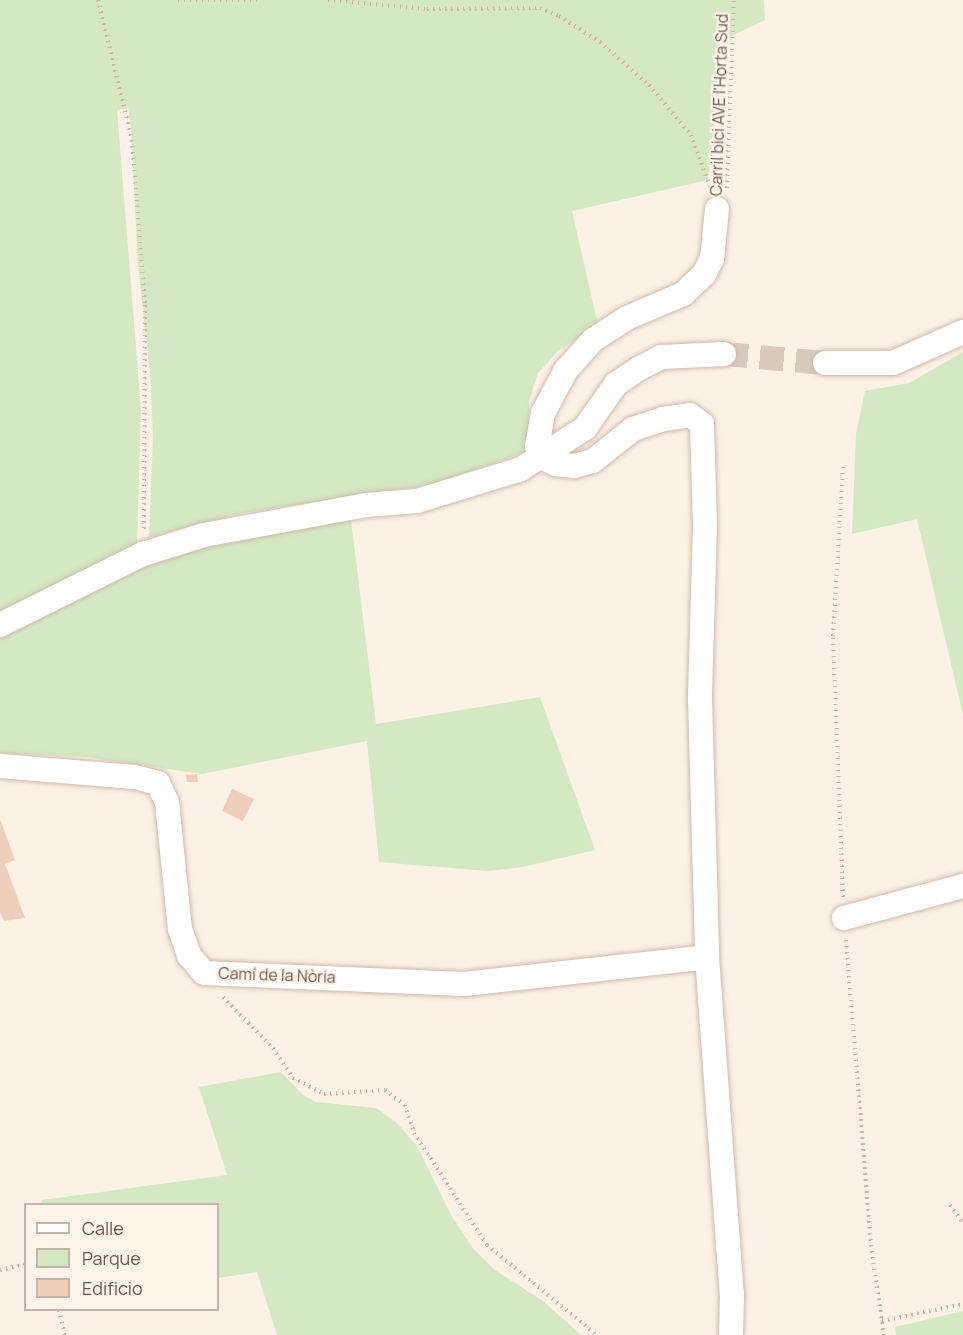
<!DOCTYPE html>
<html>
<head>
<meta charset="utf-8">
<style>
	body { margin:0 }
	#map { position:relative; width:963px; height:1335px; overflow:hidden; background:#fbf1e4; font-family:Manrope,sans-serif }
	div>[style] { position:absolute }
	.green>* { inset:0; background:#d4e8c3 }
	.building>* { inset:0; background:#f0cebc }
	.minor-tunnel>* { height:24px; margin-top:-12px; transform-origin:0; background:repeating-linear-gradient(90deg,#d9cabe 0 24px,transparent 0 36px) }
	.path>* { height:4px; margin-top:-2px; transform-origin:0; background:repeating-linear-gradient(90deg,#d4b1a0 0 1.5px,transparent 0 6px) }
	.roads { filter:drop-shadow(0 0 2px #cebaae) drop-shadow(0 0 2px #cebaae) }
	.minor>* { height:24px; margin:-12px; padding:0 12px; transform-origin:12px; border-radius:12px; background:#fff }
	span { translate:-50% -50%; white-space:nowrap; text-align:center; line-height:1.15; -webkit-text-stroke:4.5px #fef5ea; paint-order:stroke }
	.street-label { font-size:16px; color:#72564b }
	.legend { position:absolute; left:24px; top:1203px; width:195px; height:108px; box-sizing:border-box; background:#fef5ea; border:2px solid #c6b5aa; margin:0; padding:8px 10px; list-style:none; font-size:18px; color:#72564b }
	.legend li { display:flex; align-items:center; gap:12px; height:30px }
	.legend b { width:30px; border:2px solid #c6b5aa }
</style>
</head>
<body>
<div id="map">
	<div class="green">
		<i style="clip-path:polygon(0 0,764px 0,765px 20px,723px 40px,708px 180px,572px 211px,598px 325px,558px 351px,538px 373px,529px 401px,530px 443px,525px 447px,527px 451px,436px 484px,243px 513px,149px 537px,153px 438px,150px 373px,138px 265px,131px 128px,128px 108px,117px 110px,141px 410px,137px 543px,0 616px)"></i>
		<i style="clip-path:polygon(963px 352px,963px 715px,917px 519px,852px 534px,856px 434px,865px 391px,909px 383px)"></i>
		<i style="clip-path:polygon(351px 520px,376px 724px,540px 697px,595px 850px,523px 867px,488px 871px,379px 862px,367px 741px,202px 774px,86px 757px,0 753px,0 638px,174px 550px)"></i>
		<i style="clip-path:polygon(281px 1072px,303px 1095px,316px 1102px,376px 1108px,396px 1122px,417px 1146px,451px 1215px,472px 1247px,495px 1270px,543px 1301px,581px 1335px,277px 1335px,257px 1272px,218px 1278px,218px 1204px,42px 1204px,42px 1200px,227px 1175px,199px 1087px)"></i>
		<i style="clip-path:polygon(963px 1311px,963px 1335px,896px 1335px,895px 1327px)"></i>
	</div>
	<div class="building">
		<i style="clip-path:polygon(197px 774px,198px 782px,187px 782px,186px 775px)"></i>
		<i style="clip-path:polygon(232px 789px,254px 799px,243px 821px,222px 811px)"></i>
		<i style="clip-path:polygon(0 819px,15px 860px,5px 864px,25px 918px,4px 921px,0 912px)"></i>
	</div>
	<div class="minor-tunnel">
		<i style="left:724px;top:354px;width:101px;rotate:5.1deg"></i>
	</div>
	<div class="path">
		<i style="left:98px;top:0;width:144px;rotate:76.3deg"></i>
		<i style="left:132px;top:140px;width:166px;rotate:85.5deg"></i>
		<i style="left:145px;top:305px;width:224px;rotate:90.3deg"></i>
		<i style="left:178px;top:0;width:79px"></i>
		<i style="left:328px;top:0;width:99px;rotate:5.2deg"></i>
		<i style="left:427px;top:9px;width:113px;rotate:-0.5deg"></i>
		<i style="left:540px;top:8px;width:21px;rotate:23deg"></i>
		<i style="left:559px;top:16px;width:49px;rotate:32.4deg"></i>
		<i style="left:600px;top:42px;width:65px;rotate:41.3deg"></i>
		<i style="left:649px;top:85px;width:65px;rotate:50deg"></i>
		<i style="left:691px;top:135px;width:59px;rotate:70deg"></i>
		<i style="left:727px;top:188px;width:188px;rotate:-87.9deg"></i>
		<i style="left:843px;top:897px;width:261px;rotate:-92.2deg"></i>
		<i style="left:833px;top:636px;width:170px;rotate:-86.6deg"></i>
		<i style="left:846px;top:940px;width:306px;rotate:85.3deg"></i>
		<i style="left:871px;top:1245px;width:91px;rotate:81.8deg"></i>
		<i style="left:223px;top:997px;width:71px;rotate:45.6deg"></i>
		<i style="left:273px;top:1048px;width:36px;rotate:56deg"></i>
		<i style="left:293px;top:1078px;width:35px;rotate:27deg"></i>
		<i style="left:324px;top:1094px;width:61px;rotate:-3.8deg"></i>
		<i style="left:385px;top:1090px;width:25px;rotate:37deg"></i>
		<i style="left:405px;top:1105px;width:29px;rotate:72deg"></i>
		<i style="left:414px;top:1133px;width:134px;rotate:56.9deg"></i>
		<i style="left:487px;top:1245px;width:142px;rotate:39.3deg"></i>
		<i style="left:950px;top:1205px;width:21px;rotate:53deg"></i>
		<i style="left:0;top:1270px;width:27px;rotate:-13deg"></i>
		<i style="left:59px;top:1310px;width:26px;rotate:77deg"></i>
		<i style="left:882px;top:1321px;width:83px;rotate:-11.9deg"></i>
	</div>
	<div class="roads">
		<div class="minor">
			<i style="left:717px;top:209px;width:50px;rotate:95.7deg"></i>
			<i style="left:712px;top:259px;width:17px;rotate:118deg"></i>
			<i style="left:704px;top:274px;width:29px;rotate:136deg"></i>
			<i style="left:683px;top:294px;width:61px;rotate:156.8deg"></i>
			<i style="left:627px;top:318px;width:40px;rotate:147.1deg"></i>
			<i style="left:593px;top:340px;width:40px;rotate:132deg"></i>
			<i style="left:566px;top:370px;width:49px;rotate:118.1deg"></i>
			<i style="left:543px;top:413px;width:34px;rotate:100deg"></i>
			<i style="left:537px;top:446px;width:12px;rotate:66deg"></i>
			<i style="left:542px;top:457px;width:16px;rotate:27deg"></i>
			<i style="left:556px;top:464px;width:19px;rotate:6deg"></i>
			<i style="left:575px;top:466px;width:19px;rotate:-16deg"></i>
			<i style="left:593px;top:461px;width:51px;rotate:-38.7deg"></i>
			<i style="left:633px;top:429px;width:32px;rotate:-18deg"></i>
			<i style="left:663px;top:419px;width:27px;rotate:-8deg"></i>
			<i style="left:690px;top:415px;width:15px;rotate:37deg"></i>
			<i style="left:702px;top:424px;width:102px;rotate:88.3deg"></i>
			<i style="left:705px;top:526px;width:173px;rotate:91.7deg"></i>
			<i style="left:700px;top:699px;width:258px;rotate:88.4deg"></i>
			<i style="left:707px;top:957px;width:338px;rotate:85.8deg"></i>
			<i style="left:732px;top:1294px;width:41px;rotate:91.4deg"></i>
			<i style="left:825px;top:363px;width:68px"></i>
			<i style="left:893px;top:363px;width:77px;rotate:-23.9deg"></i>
			<i style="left:0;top:625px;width:160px;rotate:-26.4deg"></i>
			<i style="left:143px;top:554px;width:64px;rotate:-17.3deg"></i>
			<i style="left:204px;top:535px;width:165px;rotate:-10.5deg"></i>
			<i style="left:366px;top:505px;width:51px;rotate:-4.5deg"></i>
			<i style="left:417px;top:501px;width:109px;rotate:-17.1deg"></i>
			<i style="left:521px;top:469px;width:76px;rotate:-32.6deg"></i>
			<i style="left:585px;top:428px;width:54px;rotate:-54.8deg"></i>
			<i style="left:616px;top:384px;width:27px;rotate:-34deg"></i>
			<i style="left:638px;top:369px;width:27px;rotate:-27deg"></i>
			<i style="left:662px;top:357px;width:62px;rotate:-2.8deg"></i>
			<i style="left:0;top:766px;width:135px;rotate:4.7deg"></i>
			<i style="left:135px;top:777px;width:24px;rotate:15deg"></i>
			<i style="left:158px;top:783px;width:21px;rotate:65deg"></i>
			<i style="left:167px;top:802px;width:128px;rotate:84.2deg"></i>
			<i style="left:180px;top:929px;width:28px;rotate:71deg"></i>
			<i style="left:189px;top:955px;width:23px;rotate:50deg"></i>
			<i style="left:204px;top:973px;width:260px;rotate:2.4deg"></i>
			<i style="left:464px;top:984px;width:244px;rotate:-6.3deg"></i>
			<i style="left:844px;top:918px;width:123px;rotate:-15.1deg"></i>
		</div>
	</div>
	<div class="street-label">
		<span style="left:719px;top:105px;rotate:-88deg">Carril bici AVE l'Horta Sud</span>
		<span style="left:277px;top:975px;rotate:2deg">Camí de la Nòria</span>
	</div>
	<ul class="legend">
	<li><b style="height:8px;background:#fff"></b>Calle</li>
	<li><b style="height:16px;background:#d4e8c3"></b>Parque</li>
	<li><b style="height:16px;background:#f0cebc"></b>Edificio</li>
	</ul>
</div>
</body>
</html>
